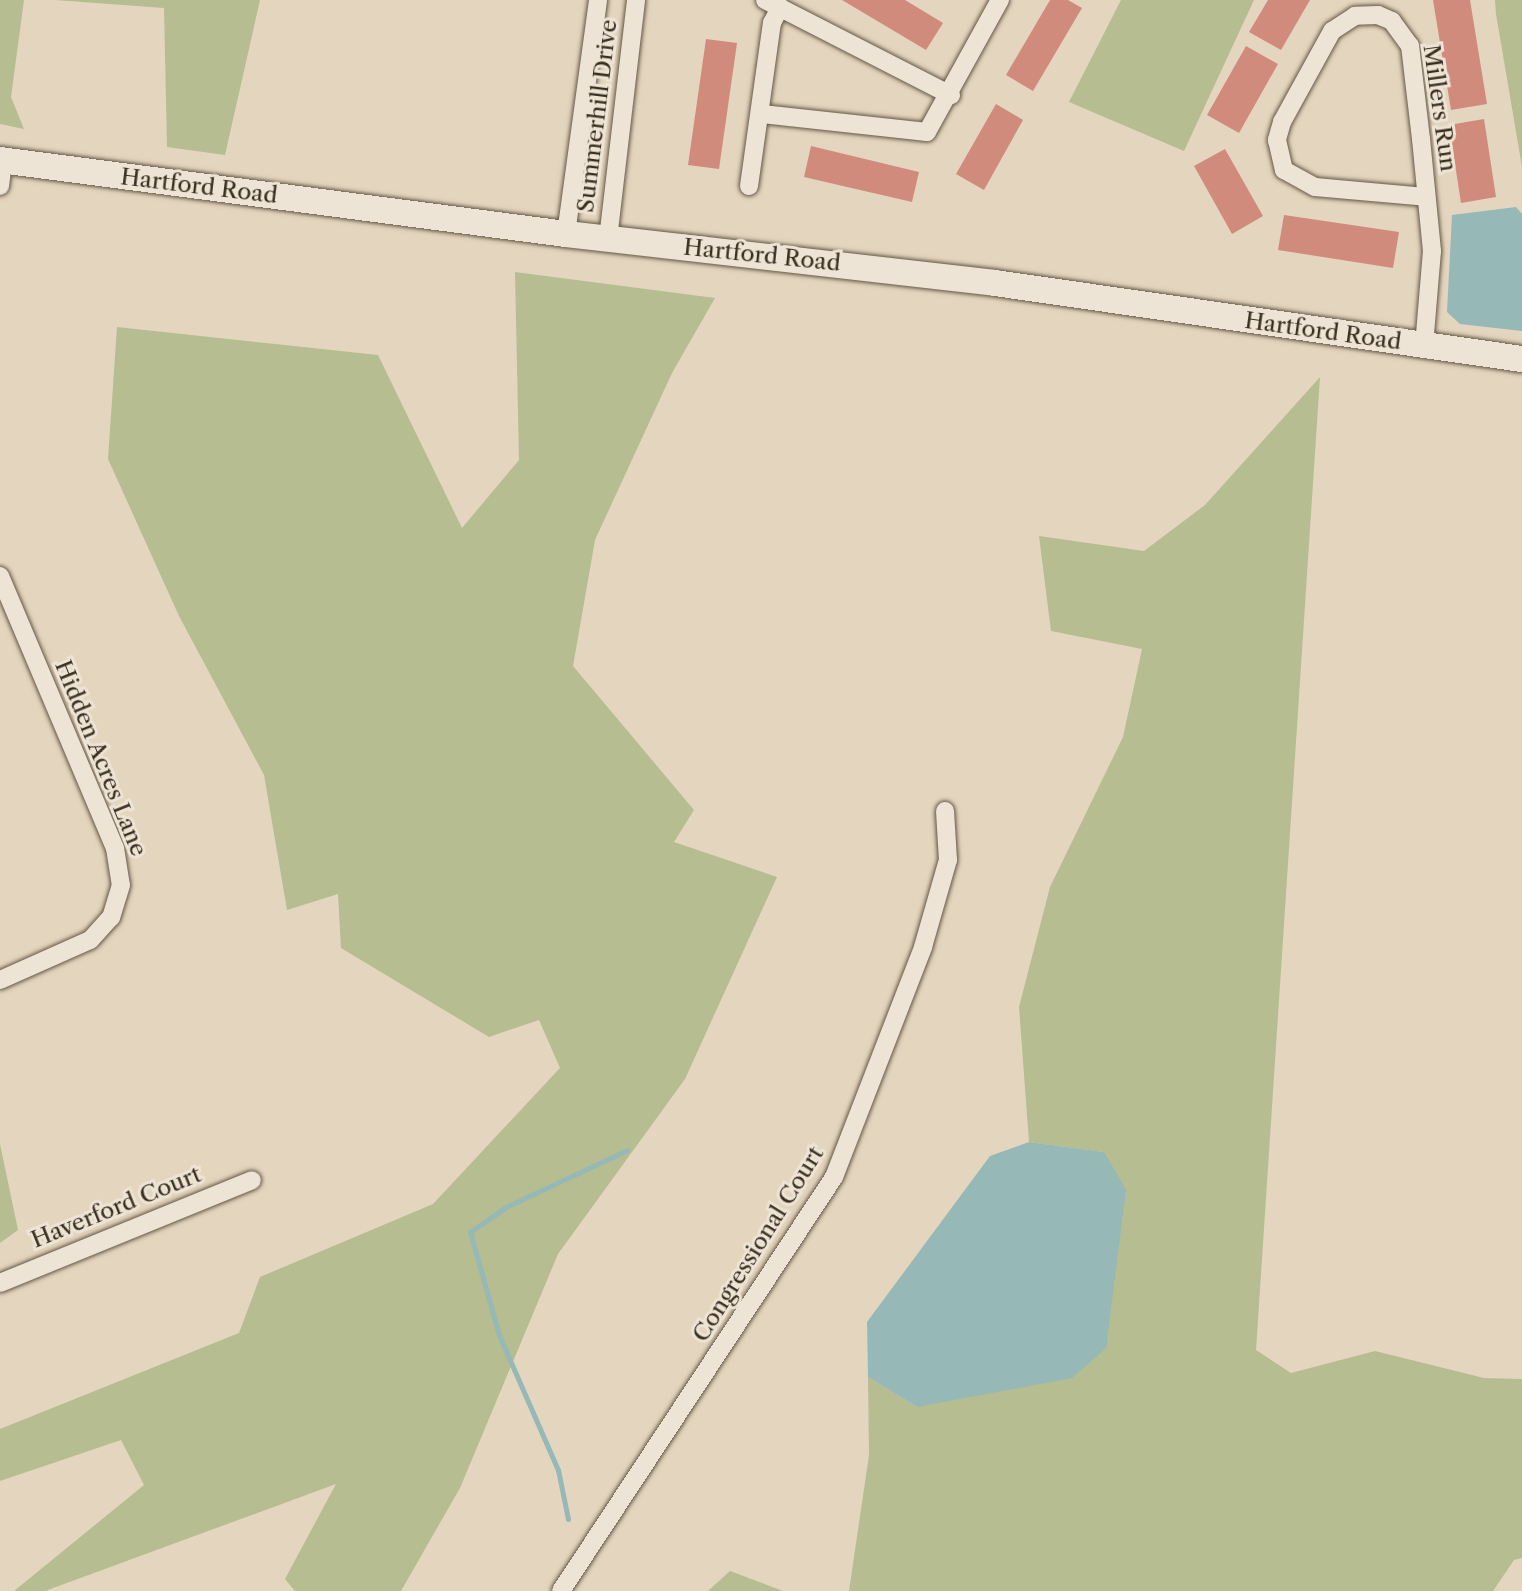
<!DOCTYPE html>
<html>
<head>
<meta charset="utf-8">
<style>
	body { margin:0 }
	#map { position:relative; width:1522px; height:1591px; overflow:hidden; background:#e4d5be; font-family:"Libre Caslon Text",serif }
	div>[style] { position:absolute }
	.green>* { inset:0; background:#b6bd90 }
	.water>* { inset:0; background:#96b8b6 }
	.stream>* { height:5px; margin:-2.5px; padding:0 2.5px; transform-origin:2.5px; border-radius:2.5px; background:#96b8b6 }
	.building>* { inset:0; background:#d18b7d }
	.roads { filter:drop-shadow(0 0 2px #645746) drop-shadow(0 0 2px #645746) }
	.minor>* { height:18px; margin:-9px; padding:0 9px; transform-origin:9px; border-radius:9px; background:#ede4d5 }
	.secondary>* { height:26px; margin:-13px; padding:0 13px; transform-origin:13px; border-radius:13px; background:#ede4d5 }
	span { translate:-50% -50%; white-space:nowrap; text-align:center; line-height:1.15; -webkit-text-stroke:6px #ede4d5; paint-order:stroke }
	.street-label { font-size:23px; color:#392d1e }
</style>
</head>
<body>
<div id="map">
	<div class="green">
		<i style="clip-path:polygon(0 0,24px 0,11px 97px,24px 129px,0 124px)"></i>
		<i style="clip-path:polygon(55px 0,260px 0,225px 155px,167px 147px,164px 8px)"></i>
		<i style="clip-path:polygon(1121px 0,1254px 0,1184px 151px,1069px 102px)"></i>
		<i style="clip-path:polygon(1495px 0,1522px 0,1522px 167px,1496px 14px)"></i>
		<i style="clip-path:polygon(515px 272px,715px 298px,672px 373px,595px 540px,573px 666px,694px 810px,674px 842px,777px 877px,685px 1079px,558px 1254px,460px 1488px,401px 1591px,295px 1591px,285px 1579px,336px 1484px,45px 1591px,14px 1591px,144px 1485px,121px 1440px,0 1481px,0 1429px,239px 1333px,260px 1277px,433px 1204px,560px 1068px,539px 1020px,489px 1037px,341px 948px,338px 894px,287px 910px,264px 775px,179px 616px,108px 459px,117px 327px,378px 355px,462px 528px,519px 460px)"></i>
		<i style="clip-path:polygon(1320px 377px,1256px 1350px,1291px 1373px,1375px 1351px,1484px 1378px,1522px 1379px,1522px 1558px,1514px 1560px,1493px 1591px,849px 1591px,869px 1455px,868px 1377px,917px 1407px,1103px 1152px,1029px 1142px,1019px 1007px,1050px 887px,1123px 737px,1142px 649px,1051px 631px,1039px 536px,1144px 551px,1205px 505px)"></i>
		<i style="clip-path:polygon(0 1144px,18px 1230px,0 1243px)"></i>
		<i style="clip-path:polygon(730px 1571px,783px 1591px,708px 1591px)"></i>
	</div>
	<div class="water">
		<i style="clip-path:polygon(1516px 207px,1522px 214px,1522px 331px,1460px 324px,1447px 312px,1452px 215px)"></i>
		<i style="clip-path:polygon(1029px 1142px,1104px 1152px,1126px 1190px,1106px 1348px,1072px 1378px,917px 1407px,868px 1377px,867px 1322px,990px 1156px)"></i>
	</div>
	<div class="stream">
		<i style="left:568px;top:1519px;width:50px;rotate:-101.5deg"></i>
		<i style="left:558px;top:1470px;width:147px;rotate:-113.6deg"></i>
		<i style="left:499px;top:1335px;width:107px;rotate:-105.7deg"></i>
		<i style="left:470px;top:1232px;width:44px;rotate:-34.8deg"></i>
		<i style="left:506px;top:1207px;width:134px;rotate:-25.2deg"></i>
	</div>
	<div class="building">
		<i style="clip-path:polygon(842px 0,905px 0,943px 23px,926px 50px)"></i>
		<i style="clip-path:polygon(1050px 0,1068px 0,1082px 8px,1033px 91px,1006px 75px)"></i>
		<i style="clip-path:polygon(1268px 0,1310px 0,1281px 50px,1249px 32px)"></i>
		<i style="clip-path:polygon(1433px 0,1470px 0,1487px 104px,1451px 110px)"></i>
		<i style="clip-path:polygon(706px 39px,737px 43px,719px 169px,688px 165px)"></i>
		<i style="clip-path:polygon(1246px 46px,1278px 64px,1239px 133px,1207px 115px)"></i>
		<i style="clip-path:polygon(996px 104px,1023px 120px,984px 190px,956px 174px)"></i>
		<i style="clip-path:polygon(1484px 119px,1496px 197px,1461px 203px,1449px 125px)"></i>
		<i style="clip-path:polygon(811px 146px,919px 172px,912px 202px,804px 177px)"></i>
		<i style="clip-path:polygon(1225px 149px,1263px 216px,1232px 234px,1194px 166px)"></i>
		<i style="clip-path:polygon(1284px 215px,1399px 232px,1393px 268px,1278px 250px)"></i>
	</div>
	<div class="roads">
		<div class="minor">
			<i style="left:765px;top:0;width:209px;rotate:27.1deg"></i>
			<i style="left:762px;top:114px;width:166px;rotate:6.2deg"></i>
			<i style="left:927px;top:132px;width:151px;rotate:-61.1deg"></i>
			<i style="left:0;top:186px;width:25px;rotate:-83deg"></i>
			<i style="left:749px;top:186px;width:165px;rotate:-82deg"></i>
			<i style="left:772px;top:23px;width:18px;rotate:-63deg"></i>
			<i style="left:566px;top:234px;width:236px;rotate:-82.2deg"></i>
			<i style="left:608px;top:239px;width:241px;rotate:-83.3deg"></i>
			<i style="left:1424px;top:346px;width:95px;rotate:-85.2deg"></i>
			<i style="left:1432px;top:251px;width:113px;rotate:-95.6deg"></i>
			<i style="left:1421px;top:139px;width:94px;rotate:-96.7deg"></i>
			<i style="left:1410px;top:46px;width:31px;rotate:-126deg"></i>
			<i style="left:1392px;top:21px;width:15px;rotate:-157deg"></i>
			<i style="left:1378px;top:15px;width:23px;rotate:178deg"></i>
			<i style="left:1355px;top:16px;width:27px;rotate:147deg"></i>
			<i style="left:1332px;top:31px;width:104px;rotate:118.8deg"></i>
			<i style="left:1282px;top:122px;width:19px;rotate:106deg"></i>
			<i style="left:1277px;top:140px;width:31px;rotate:77deg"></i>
			<i style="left:1284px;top:170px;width:35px;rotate:29deg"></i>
			<i style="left:1315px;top:187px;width:111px;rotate:5.1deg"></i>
			<i style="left:0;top:576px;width:295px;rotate:67.1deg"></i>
			<i style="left:115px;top:848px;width:37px;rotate:81deg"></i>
			<i style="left:121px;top:885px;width:34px;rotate:107deg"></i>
			<i style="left:111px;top:917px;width:31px;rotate:132deg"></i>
			<i style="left:90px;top:940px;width:98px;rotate:156deg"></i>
			<i style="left:0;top:1283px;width:272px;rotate:-22.2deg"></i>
			<i style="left:561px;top:1591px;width:496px;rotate:-56.6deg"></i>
			<i style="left:834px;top:1177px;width:247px;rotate:-68.8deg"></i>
			<i style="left:923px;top:947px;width:91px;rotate:-74deg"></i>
			<i style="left:948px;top:860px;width:49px;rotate:-93.5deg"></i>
		</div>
		<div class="secondary">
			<i style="left:0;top:160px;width:571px;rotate:7.45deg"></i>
			<i style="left:566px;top:234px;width:432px;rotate:6.5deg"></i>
			<i style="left:995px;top:283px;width:532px;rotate:8.21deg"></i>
		</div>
	</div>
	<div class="street-label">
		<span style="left:1440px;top:108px;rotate:82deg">Millers Run</span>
		<span style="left:597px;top:116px;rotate:-83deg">Summerhill Drive</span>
		<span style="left:199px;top:186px;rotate:7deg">Hartford Road</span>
		<span style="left:762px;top:255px;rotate:6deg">Hartford Road</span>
		<span style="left:1323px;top:331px;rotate:8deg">Hartford Road</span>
		<span style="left:101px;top:758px;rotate:68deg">Hidden Acres Lane</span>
		<span style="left:116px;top:1207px;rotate:-22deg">Haverford Court</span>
		<span style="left:758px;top:1244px;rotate:-58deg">Congressional Court</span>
	</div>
</div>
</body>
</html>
